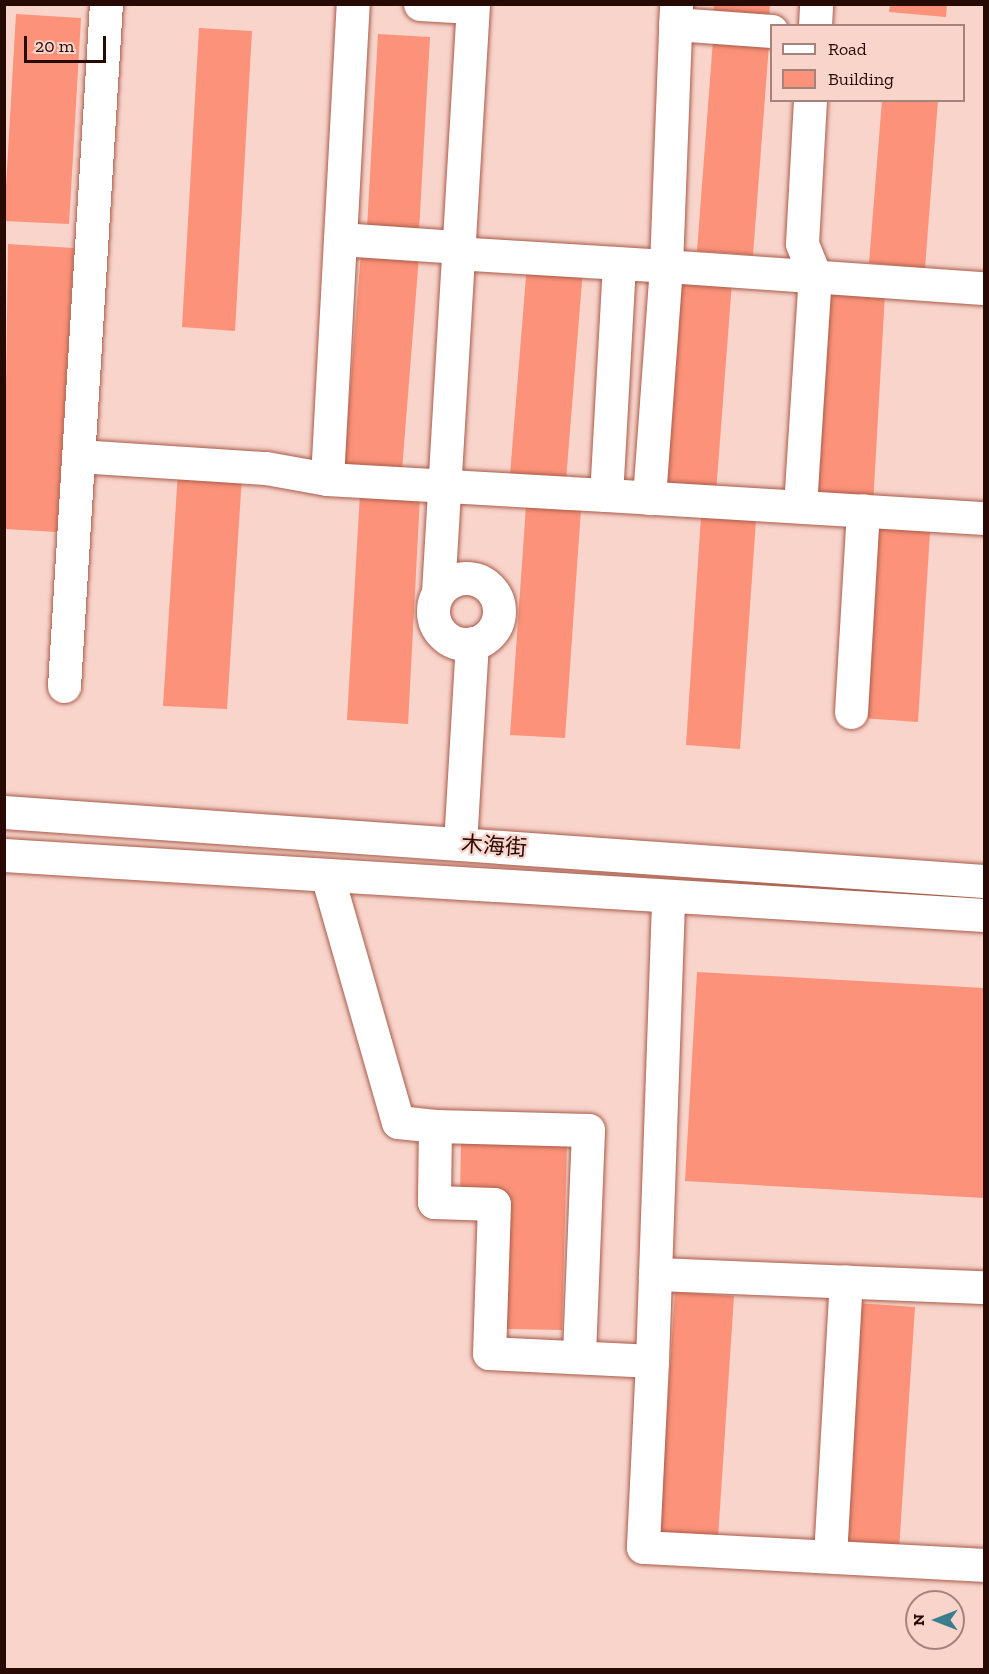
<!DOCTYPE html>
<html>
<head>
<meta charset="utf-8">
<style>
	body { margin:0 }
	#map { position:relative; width:989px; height:1674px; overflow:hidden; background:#f8d4cb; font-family:"Zilla Slab","Noto Sans SC",serif }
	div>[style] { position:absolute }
	.building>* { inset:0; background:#fb9279 }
	.roads { filter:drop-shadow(0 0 2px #a95c4a) drop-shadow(0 0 2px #a95c4a) }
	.minor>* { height:33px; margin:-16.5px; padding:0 16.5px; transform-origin:16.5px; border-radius:16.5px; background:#fff }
	.minor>.ring { margin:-16.5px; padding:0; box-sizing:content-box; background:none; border:33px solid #fff; border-radius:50% }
	.major>* { height:33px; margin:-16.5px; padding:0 16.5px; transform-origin:16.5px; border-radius:16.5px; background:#fff }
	span { translate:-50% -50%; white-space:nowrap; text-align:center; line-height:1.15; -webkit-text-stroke:4.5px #f8d4cb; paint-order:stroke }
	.street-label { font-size:22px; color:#280a04 }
	.frame { position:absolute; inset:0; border:6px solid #280a04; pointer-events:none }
	.legend { position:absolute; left:770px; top:24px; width:195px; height:78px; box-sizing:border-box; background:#f8d4cb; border:2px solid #a5837b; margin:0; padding:8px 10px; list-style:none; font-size:18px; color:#280a04 }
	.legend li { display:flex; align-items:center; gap:12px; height:30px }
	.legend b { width:30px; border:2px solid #a5837b }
	.north { position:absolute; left:905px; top:1590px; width:60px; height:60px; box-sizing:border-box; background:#f8d4cb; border:2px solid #a5837b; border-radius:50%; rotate:270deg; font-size:16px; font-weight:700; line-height:24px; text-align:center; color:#280a04 }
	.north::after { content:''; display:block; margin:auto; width:21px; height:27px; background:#3a7e8d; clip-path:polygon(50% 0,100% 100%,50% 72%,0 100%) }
	.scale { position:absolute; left:24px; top:36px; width:82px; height:27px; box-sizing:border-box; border:3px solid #280a04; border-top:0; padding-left:8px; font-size:18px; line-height:21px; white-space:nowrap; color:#280a04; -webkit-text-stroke:4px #f8d4cb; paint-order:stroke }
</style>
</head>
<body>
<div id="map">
	<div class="building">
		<i style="clip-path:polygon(714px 4px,770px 4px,769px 18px,713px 14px)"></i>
		<i style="clip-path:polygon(890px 4px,947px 4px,946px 17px,889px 12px)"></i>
		<i style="clip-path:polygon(16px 14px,81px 18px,69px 224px,4px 221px)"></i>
		<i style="clip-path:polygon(199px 28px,252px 31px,235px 331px,182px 327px)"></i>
		<i style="clip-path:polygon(378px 34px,430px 37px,419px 231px,367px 228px)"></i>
		<i style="clip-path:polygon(713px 40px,769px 44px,753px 255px,697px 251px)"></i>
		<i style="clip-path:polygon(882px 100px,938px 100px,925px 268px,869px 263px)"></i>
		<i style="clip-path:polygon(8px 244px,74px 248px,57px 532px,4px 529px)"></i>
		<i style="clip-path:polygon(361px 252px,419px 256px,402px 470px,344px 466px)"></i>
		<i style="clip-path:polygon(527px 264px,583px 269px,566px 480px,510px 475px)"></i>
		<i style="clip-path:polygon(676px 278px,732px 282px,716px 493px,660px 489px)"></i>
		<i style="clip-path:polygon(829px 290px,885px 294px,873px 505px,817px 502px)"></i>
		<i style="clip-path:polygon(178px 472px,242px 476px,227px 709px,163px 706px)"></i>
		<i style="clip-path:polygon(360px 493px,420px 497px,408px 724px,347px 720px)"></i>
		<i style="clip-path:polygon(526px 506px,581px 509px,565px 738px,510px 735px)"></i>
		<i style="clip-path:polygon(701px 516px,756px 520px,740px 749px,686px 745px)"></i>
		<i style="clip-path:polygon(873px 528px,930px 532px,918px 722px,861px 718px)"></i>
		<i style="clip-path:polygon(697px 972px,984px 988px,984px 1198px,685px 1181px)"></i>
		<i style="clip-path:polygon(461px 1141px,567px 1144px,562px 1330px,504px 1329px,509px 1197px,460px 1195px)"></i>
		<i style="clip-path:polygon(675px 1292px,734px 1296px,718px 1538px,659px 1535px)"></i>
		<i style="clip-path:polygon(856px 1303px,915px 1307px,899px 1550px,840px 1546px)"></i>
	</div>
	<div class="roads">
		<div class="minor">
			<i style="left:420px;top:4px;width:52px;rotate:3.3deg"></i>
			<i style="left:675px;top:24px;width:97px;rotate:4.1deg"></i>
			<i style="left:815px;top:26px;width:22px;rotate:-87deg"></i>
			<i style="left:340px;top:239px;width:116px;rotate:3.9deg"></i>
			<i style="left:455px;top:253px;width:211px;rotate:3.5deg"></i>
			<i style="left:666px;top:266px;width:262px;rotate:-87.8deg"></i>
			<i style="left:619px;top:264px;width:231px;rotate:93.2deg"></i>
			<i style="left:606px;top:495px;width:379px;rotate:3.5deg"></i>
			<i style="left:78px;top:456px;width:188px;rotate:3.7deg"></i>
			<i style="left:266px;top:468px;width:62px;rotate:10.2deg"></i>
			<i style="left:327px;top:479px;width:279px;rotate:3.3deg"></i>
			<i style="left:327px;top:479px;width:476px;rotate:-86.9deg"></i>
			<i style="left:649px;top:498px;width:233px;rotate:-85.8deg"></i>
			<i style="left:666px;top:266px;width:319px;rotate:4deg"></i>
			<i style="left:800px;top:506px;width:230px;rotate:-86.3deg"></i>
			<i style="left:815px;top:276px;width:35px;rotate:-112deg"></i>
			<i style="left:802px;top:243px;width:143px;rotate:-86.8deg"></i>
			<i class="ring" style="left:433px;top:578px;width:33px;height:33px"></i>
			<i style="left:438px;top:592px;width:589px;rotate:-86.59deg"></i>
			<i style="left:64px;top:686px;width:683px;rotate:-86.48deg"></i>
			<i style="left:851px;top:712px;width:202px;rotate:-86.6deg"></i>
			<i style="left:460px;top:844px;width:201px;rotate:-86.6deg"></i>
			<i style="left:327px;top:875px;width:257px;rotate:74deg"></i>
			<i style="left:398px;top:1122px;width:37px;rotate:6deg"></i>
			<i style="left:435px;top:1126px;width:76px;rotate:90.8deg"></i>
			<i style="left:434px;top:1202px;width:60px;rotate:1.9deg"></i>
			<i style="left:494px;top:1204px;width:149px;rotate:91.9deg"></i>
			<i style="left:489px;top:1353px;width:163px;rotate:2.8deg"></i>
			<i style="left:652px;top:1361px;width:87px;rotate:-88deg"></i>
			<i style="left:655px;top:1274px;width:329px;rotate:2.3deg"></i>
			<i style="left:435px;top:1126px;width:153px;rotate:1.5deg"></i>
			<i style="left:588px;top:1130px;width:227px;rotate:92.3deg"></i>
			<i style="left:655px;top:1274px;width:378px;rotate:-88deg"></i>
			<i style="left:652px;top:1361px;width:186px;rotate:92.8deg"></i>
			<i style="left:643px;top:1547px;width:341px;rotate:3deg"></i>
			<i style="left:830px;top:1556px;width:275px;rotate:-86.7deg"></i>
		</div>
		<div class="major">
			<i style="left:4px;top:812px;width:982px;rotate:4.03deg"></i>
			<i style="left:4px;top:855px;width:982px;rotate:3.5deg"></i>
		</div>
	</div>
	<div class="street-label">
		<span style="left:494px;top:846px;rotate:4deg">木海街</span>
	</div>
	<div class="frame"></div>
	<ul class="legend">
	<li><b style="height:8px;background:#fff"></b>Road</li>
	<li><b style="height:16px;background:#fb9279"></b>Building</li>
	</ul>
	<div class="north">N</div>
	<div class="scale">20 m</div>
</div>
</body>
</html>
